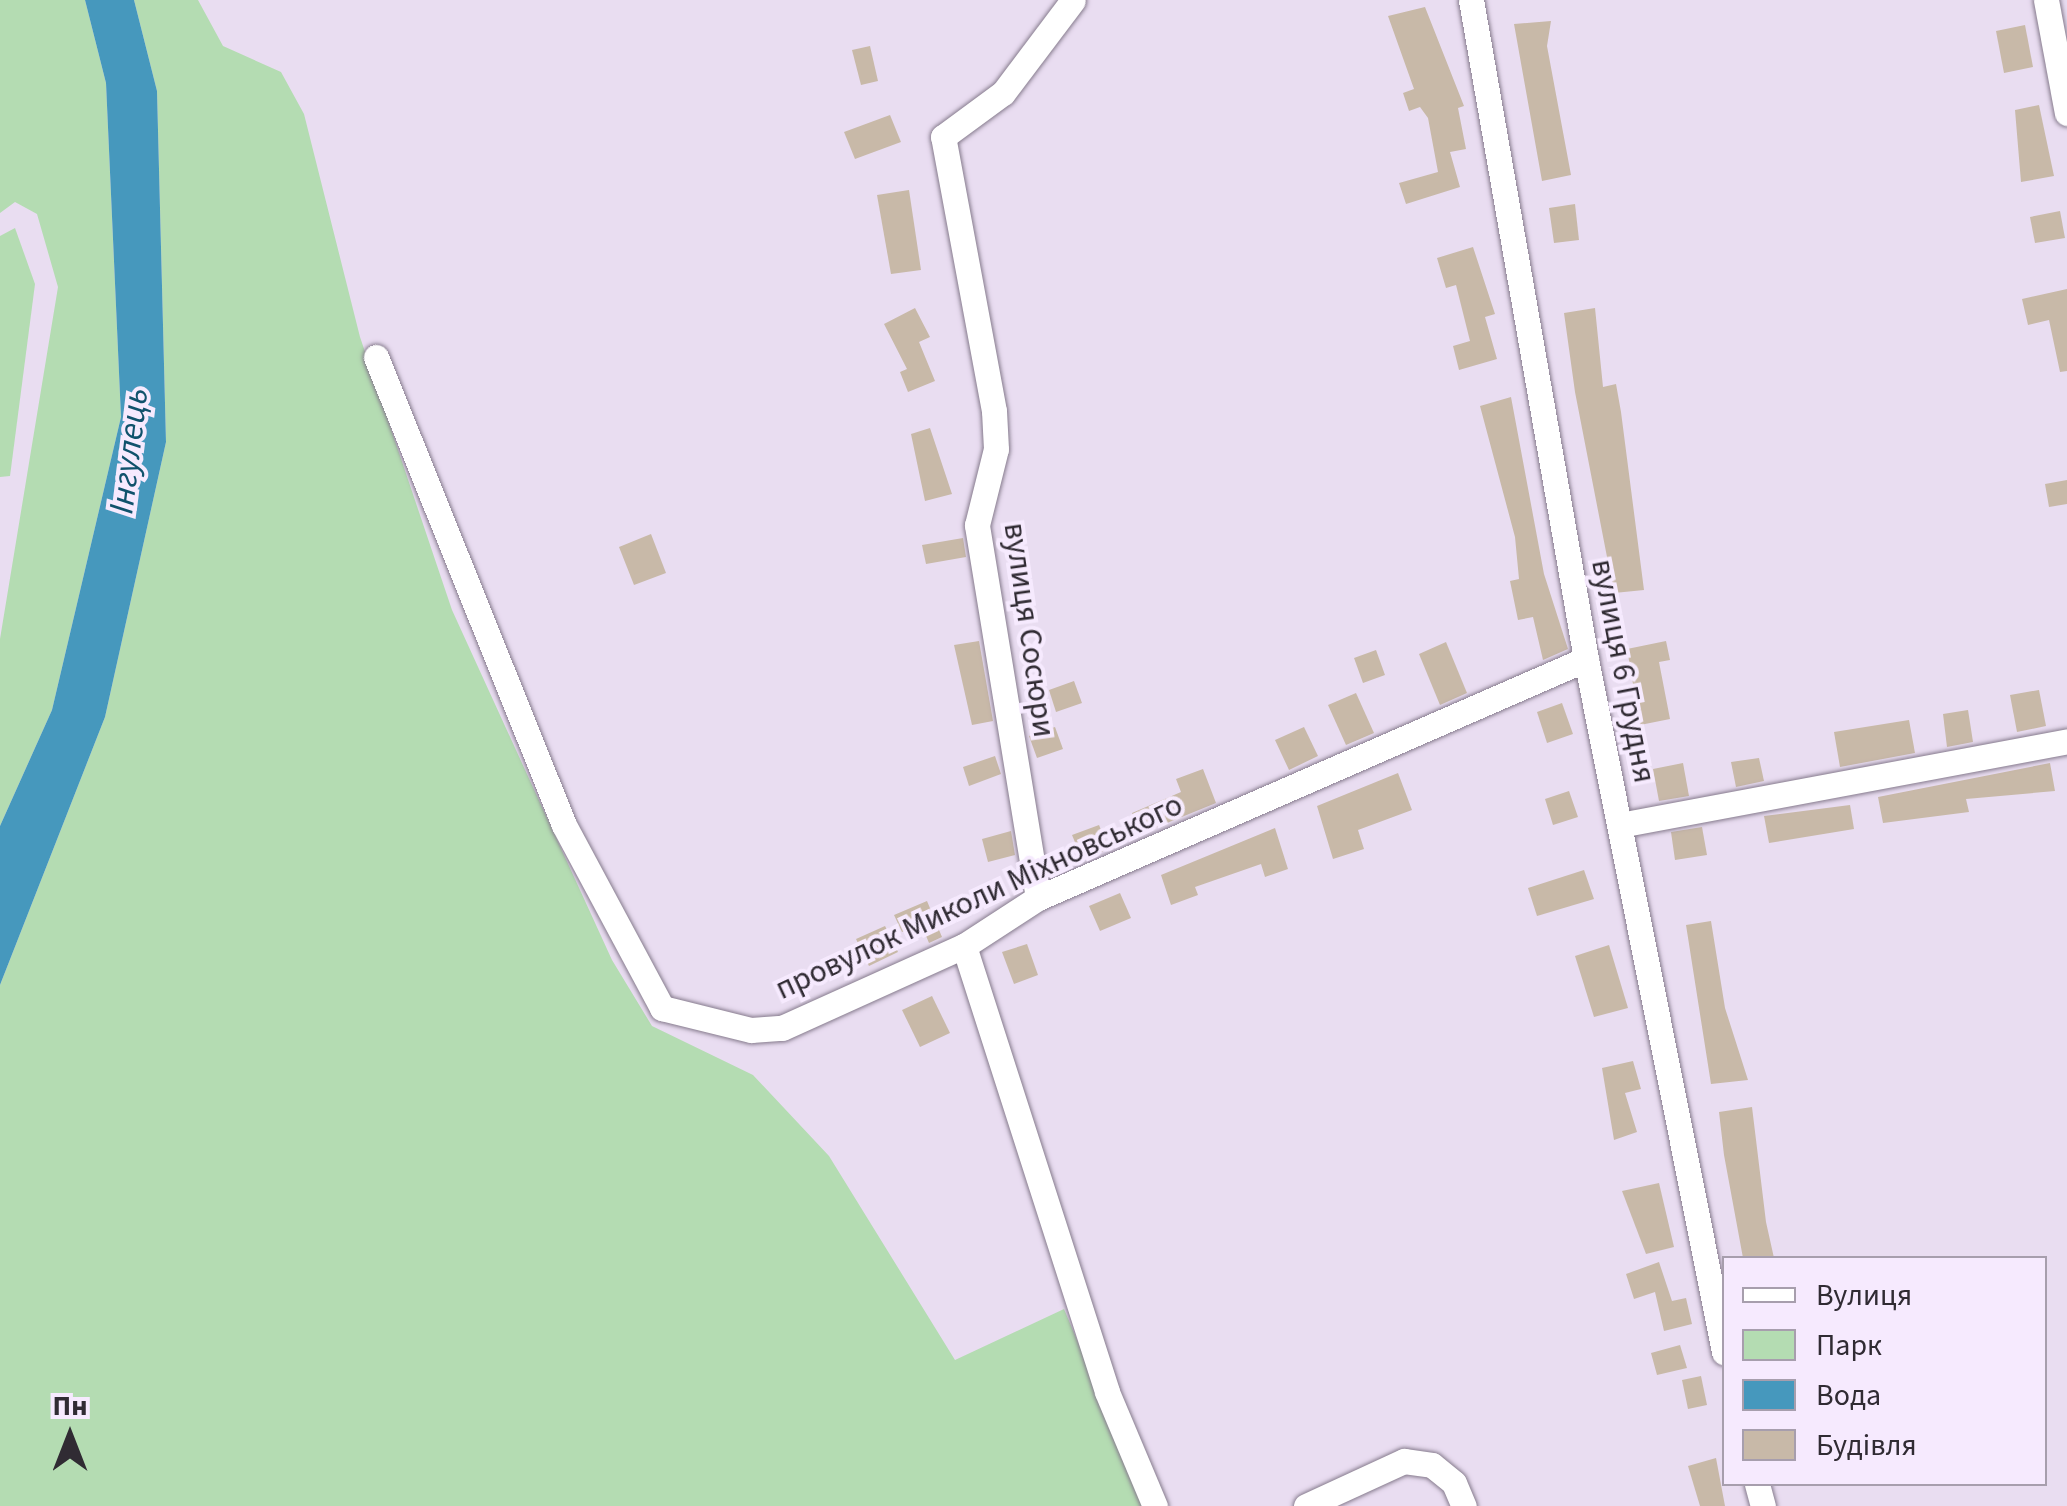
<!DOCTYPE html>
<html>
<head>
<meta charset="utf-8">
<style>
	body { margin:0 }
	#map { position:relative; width:2067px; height:1506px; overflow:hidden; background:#e9ddf1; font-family:"Source Sans 3",sans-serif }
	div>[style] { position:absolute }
	.green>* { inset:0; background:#b4dcb2 }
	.water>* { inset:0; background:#4698bd }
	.building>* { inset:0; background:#c8b9a8 }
	.roads { filter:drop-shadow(0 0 2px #867b8d) drop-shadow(0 0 2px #867b8d) }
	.minor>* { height:25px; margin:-12.5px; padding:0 12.5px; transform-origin:12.5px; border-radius:12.5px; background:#fff }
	span { translate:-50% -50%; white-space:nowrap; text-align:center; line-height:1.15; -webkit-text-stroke:8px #f6eafe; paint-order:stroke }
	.street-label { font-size:32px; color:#302b33 }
	.water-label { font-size:35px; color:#10526c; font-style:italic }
	.legend { position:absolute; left:1722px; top:1256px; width:325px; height:230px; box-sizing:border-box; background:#f6eafe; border:2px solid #a79ead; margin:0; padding:12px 18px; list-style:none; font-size:30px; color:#302b33 }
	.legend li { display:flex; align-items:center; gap:20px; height:50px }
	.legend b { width:50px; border:2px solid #a79ead }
	.north { position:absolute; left:20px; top:1386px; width:100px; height:100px; -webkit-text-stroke:8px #f6eafe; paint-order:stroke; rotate:0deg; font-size:28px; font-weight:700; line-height:40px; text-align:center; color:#302b33 }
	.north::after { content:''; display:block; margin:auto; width:35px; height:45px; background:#302b33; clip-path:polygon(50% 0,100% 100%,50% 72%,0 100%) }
</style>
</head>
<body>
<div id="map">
	<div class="green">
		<i style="clip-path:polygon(0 0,85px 0,106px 83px,121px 417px,52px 710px,0 826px,0 639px,58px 287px,37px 214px,15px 202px,0 213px)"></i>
		<i style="clip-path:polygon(134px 0,198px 0,223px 46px,281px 72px,304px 114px,360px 337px,452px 610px,612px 960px,652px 1026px,753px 1075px,829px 1156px,955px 1360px,1064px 1309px,1147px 1506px,0 1506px,0 985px,105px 717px,166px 442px,157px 91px)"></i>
		<i style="clip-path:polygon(15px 228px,35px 284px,10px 476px,0 477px,0 236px)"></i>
	</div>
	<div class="water">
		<i style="clip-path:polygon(85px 0,134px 0,157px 91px,166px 442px,105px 717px,0 985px,0 826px,52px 710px,121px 417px,106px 83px)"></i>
	</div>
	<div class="building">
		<i style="clip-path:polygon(1425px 7px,1464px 106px,1458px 108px,1466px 149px,1450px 152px,1460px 187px,1406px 204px,1399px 183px,1438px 172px,1428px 118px,1420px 107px,1409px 111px,1403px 93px,1414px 89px,1388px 16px)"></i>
		<i style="clip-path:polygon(1551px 21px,1547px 46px,1571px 175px,1542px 181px,1514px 24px)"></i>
		<i style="clip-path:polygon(2025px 25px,2033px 67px,2004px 73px,1996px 31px)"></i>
		<i style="clip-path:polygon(870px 46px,878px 81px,861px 85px,852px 50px)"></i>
		<i style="clip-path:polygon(2039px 105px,2054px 176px,2021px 182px,2015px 110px)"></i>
		<i style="clip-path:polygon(890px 115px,901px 142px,855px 159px,844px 132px)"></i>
		<i style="clip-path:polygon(909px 190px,921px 270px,891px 274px,877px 195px)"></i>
		<i style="clip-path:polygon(1575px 204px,1579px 240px,1554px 243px,1549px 208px)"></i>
		<i style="clip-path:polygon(2060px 211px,2065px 238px,2035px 243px,2030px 217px)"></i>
		<i style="clip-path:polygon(1473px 247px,1495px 314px,1485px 317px,1497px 359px,1459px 370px,1453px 346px,1470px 341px,1456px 285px,1446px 288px,1437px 258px)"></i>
		<i style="clip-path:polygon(2067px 289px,2067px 371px,2060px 372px,2049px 320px,2028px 325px,2022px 299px)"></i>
		<i style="clip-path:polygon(915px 308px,930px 337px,919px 342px,935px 381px,908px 392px,900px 372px,907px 369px,884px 324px)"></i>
		<i style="clip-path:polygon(1595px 308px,1603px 387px,1616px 384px,1621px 412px,1644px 590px,1614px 593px,1575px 392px,1564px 313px)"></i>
		<i style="clip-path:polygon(1511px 397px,1544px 574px,1568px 649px,1543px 660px,1533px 617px,1518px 620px,1510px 581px,1519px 579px,1515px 537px,1480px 406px)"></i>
		<i style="clip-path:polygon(930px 428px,952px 494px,925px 501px,911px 434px)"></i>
		<i style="clip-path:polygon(2067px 480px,2067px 504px,2049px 507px,2045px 484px)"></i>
		<i style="clip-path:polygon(651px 534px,666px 573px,634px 585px,619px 547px)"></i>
		<i style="clip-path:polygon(963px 538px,966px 557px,926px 564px,922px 545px)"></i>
		<i style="clip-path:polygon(979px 641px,993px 721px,972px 725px,954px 645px)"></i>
		<i style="clip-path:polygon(1666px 641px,1670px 660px,1659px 662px,1670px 719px,1640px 725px,1627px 649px)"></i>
		<i style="clip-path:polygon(1446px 642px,1467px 693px,1440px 705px,1419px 654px)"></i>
		<i style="clip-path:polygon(1376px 650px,1385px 675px,1363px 683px,1354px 658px)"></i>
		<i style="clip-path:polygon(1074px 681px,1082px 703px,1056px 712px,1049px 690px)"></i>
		<i style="clip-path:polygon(2039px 690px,2046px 726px,2017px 732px,2010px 695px)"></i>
		<i style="clip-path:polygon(1356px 693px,1374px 733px,1346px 745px,1328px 705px)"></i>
		<i style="clip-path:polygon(1562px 703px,1573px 734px,1547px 743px,1537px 712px)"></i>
		<i style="clip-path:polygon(1968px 710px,1973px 742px,1947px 747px,1943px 714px)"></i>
		<i style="clip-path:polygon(1909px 720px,1915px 753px,1840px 767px,1834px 732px)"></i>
		<i style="clip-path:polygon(1055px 727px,1063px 749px,1037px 758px,1029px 736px)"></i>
		<i style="clip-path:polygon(1304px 727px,1318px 756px,1289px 770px,1275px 740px)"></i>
		<i style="clip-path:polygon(995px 756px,1001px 774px,969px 786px,963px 767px)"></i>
		<i style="clip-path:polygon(1759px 758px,1764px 781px,1736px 787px,1731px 762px)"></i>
		<i style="clip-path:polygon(1683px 763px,1689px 796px,1659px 801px,1653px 769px)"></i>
		<i style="clip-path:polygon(2050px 763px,2055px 791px,1966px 799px,1969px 812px,1883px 823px,1878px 797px)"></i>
		<i style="clip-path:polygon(1203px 769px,1216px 803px,1140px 834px,1132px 813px,1181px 792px,1176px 779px)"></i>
		<i style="clip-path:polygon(1398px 773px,1412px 810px,1358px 830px,1364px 849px,1333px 859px,1317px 806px)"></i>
		<i style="clip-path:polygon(1569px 791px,1578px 817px,1553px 825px,1545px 799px)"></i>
		<i style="clip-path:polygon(1850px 805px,1854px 829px,1769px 843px,1764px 816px)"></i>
		<i style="clip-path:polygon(1099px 825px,1109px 849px,1082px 859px,1072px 835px)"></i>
		<i style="clip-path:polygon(1702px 827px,1707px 855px,1675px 860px,1671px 832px)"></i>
		<i style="clip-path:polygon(1275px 828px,1288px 869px,1265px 877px,1261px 864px,1195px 887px,1198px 895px,1171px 905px,1161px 875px)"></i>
		<i style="clip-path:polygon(1011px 831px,1015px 855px,988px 862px,982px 839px)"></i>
		<i style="clip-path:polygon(1584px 870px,1594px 899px,1537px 916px,1528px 888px)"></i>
		<i style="clip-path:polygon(1120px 893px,1131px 918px,1100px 931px,1089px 906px)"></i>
		<i style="clip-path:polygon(927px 901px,942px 937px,929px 943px,921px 924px,902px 932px,894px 915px)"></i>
		<i style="clip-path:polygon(1711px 921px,1725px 1008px,1748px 1080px,1711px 1084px,1686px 925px)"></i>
		<i style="clip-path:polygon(885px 926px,898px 952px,869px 966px,856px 939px)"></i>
		<i style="clip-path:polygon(1027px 944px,1038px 975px,1014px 984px,1002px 952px)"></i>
		<i style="clip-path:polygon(1609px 945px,1628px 1008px,1594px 1017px,1575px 956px)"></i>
		<i style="clip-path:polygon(932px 996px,950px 1033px,920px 1047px,902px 1010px)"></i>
		<i style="clip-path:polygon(1633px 1061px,1641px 1089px,1625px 1093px,1637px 1132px,1614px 1140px,1602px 1068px)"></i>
		<i style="clip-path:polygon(1752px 1107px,1766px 1222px,1774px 1258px,1743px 1258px,1724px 1155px,1719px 1112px)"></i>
		<i style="clip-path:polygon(1659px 1183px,1674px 1247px,1646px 1254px,1622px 1191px)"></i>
		<i style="clip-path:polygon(1659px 1262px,1672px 1301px,1686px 1298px,1692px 1324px,1664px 1331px,1655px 1292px,1634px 1299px,1626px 1274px)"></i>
		<i style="clip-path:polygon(1680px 1345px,1687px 1368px,1657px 1375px,1651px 1353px)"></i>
		<i style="clip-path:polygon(1701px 1376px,1707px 1405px,1688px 1409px,1682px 1380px)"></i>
		<i style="clip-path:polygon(1716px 1458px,1725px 1506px,1700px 1506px,1688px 1466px)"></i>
	</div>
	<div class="roads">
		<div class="minor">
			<i style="left:1471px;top:0;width:669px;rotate:80.1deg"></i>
			<i style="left:1586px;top:659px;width:707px;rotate:78.74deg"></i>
			<i style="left:2046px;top:0;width:115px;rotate:79.5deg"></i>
			<i style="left:376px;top:357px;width:504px;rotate:68.11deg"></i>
			<i style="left:564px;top:825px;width:208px;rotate:61.8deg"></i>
			<i style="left:662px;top:1008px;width:92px;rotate:13.9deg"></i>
			<i style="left:751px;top:1030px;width:31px;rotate:-4deg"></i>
			<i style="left:782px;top:1028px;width:200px;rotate:-24.3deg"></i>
			<i style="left:964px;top:946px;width:88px;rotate:-33deg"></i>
			<i style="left:1038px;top:898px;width:598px;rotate:-23.56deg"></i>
			<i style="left:1620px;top:825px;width:455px;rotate:-10.6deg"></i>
			<i style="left:1038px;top:898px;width:378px;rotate:-99.3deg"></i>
			<i style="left:977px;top:525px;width:78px;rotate:-76deg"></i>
			<i style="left:996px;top:449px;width:38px;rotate:-93deg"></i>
			<i style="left:994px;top:411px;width:279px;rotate:-100.5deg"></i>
			<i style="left:943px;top:137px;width:74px;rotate:-36.3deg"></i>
			<i style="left:1003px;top:93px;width:116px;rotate:-53deg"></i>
			<i style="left:964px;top:946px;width:468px;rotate:72.2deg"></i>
			<i style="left:1107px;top:1392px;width:124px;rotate:67.2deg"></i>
			<i style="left:1757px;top:1484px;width:23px;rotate:75deg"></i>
			<i style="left:1306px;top:1506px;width:108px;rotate:-24.7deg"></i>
			<i style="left:1404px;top:1461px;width:28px;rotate:8deg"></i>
			<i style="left:1432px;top:1465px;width:28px;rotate:39deg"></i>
			<i style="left:1454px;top:1483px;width:25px;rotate:67deg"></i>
		</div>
	</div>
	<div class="street-label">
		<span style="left:1029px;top:630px;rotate:82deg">вулиця Сосюри</span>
		<span style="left:1623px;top:671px;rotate:79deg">вулиця 6 Грудня</span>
		<span style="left:979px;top:897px;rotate:-25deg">провулок Миколи Міхновського</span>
	</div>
	<div class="water-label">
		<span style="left:129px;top:451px;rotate:-83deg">Інгулець</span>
	</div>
	<ul class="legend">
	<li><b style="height:12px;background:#fff"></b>Вулиця</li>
	<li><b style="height:28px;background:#b4dcb2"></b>Парк</li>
	<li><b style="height:28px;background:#4698bd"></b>Вода</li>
	<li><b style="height:28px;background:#c8b9a8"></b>Будівля</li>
	</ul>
	<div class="north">Пн</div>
</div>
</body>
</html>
